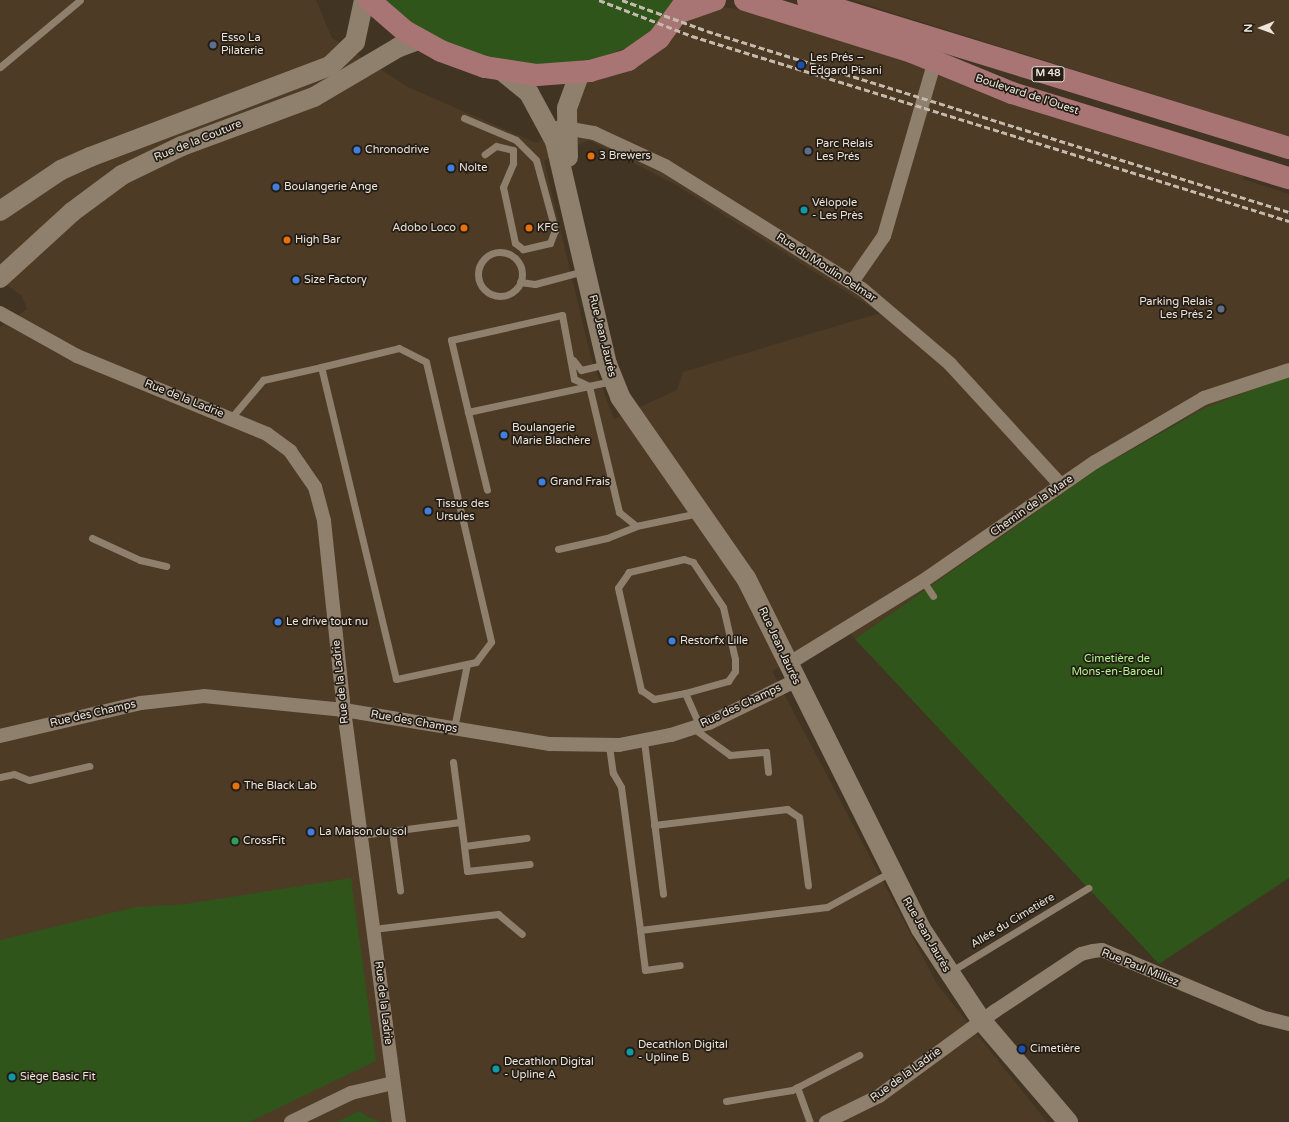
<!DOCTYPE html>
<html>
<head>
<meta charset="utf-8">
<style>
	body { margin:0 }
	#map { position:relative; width:1289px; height:1122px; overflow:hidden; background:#413423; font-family:"Varela Round",sans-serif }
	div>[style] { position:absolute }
	.built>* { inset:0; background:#4d3b25 }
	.green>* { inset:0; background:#30551b }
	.lane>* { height:7px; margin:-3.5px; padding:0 3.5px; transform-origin:3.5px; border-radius:3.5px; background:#8f7f6d }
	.lane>.ring { margin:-3.5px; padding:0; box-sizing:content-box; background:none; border:7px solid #8f7f6d; border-radius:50% }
	.street>* { height:14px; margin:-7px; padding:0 7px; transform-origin:7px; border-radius:7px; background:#8f7f6d }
	.secondary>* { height:20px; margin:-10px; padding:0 10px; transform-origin:10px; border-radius:10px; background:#8f7f6d }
	.primary>* { height:22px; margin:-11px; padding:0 11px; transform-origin:11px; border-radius:11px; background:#a87574 }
	.rail>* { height:3px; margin-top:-1.5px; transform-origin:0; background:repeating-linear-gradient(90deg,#c4baae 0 6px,transparent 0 9px) }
	.dots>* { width:11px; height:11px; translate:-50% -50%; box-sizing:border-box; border:2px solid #231d15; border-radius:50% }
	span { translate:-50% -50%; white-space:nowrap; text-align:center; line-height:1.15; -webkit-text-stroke:3.5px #231d15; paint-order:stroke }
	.shield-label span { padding:1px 3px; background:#231d15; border:1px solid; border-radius:3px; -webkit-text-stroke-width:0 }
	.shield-label { font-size:10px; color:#ede4da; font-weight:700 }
	.poi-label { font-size:11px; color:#ede4da }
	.left { translate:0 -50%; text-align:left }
	.right { translate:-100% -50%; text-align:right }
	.street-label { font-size:11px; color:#ede4da }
	.park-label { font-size:11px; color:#aff58c }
	.north { position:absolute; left:1241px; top:8px; width:40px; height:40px; -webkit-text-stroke:3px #231d15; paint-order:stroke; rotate:269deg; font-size:11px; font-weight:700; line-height:16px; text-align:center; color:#ede4da }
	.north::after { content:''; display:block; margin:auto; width:14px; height:18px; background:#ede4da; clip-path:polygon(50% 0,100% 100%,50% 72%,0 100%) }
</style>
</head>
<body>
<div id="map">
	<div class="built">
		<i style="clip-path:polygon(evenodd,0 0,316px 0,332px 38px,408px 87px,536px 143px,579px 121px,574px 104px,586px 80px,661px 47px,696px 15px,722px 7px,739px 9px,913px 59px,1245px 172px,1243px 179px,1289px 194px,1289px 376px,1184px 419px,1099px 468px,855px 639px,847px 631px,772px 671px,937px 984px,1047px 1122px,0 1122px,0 327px,27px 309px,22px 296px,0 280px,0 0,589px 140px,676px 185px,880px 313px,683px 372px,677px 390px,614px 419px,591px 358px,544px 161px,589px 140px)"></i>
		<i style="clip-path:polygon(853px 0,1289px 0,1289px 137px,883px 10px)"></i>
	</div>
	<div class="green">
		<i style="clip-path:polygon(384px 0,677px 0,657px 28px,629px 47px,595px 59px,541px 65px,499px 61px,444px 42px,418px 27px)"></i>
		<i style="clip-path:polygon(1289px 376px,1289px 878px,1159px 964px,855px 639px,1099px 468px,1205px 408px)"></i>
		<i style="clip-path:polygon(351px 878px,376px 1061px,249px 1122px,0 1122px,0 940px,136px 907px,186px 904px)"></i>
		<i style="clip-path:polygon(359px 1111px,366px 1116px,381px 1122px,337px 1122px)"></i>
	</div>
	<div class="lane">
		<i style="left:0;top:67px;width:104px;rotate:-39.9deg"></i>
		<i style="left:464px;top:118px;width:56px;rotate:22.9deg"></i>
		<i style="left:516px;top:140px;width:28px;rotate:45deg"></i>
		<i style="left:536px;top:160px;width:73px;rotate:74.8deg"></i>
		<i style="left:555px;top:230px;width:14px;rotate:111deg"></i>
		<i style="left:550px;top:243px;width:28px;rotate:167deg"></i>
		<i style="left:523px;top:249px;width:10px;rotate:-143deg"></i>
		<i style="left:515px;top:243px;width:57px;rotate:-102.1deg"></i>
		<i style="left:503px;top:187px;width:26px;rotate:-67deg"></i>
		<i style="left:513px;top:163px;width:13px;rotate:-90deg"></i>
		<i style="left:513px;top:150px;width:17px;rotate:-167deg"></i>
		<i style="left:496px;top:146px;width:14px;rotate:144deg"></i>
		<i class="ring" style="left:478px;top:252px;width:37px;height:37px"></i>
		<i style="left:520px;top:282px;width:15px;rotate:8deg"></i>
		<i style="left:535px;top:284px;width:51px;rotate:-14.9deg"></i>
		<i style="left:573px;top:360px;width:13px;rotate:51deg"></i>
		<i style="left:581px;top:370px;width:26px;rotate:-13deg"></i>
		<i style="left:612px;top:381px;width:24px;rotate:168deg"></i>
		<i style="left:589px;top:386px;width:124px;rotate:167.9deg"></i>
		<i style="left:468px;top:412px;width:74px;rotate:-103.3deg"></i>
		<i style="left:451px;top:340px;width:114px;rotate:-12.7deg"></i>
		<i style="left:562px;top:315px;width:65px;rotate:79.4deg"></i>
		<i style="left:574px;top:379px;width:17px;rotate:25deg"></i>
		<i style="left:589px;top:386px;width:130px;rotate:76.6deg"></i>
		<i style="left:619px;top:512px;width:22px;rotate:39deg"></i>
		<i style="left:636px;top:526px;width:64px;rotate:-11.7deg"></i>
		<i style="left:468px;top:412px;width:80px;rotate:76.3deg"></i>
		<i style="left:231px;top:418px;width:50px;rotate:-49.9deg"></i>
		<i style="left:263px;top:380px;width:59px;rotate:-12.6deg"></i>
		<i style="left:321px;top:367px;width:80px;rotate:-13.7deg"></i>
		<i style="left:399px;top:348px;width:30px;rotate:27deg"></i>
		<i style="left:426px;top:362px;width:287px;rotate:76.9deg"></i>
		<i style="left:491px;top:642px;width:25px;rotate:127deg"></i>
		<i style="left:476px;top:662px;width:82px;rotate:168deg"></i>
		<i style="left:396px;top:679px;width:321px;rotate:-103.5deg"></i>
		<i style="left:92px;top:538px;width:53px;rotate:24.6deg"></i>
		<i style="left:140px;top:560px;width:27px;rotate:13deg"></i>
		<i style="left:558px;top:549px;width:50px;rotate:-12.7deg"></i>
		<i style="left:607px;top:538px;width:31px;rotate:-22deg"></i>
		<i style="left:923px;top:581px;width:18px;rotate:56deg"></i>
		<i style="left:685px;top:693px;width:45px;rotate:-15.6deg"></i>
		<i style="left:728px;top:681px;width:12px;rotate:-55deg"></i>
		<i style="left:735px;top:671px;width:12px;rotate:-90deg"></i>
		<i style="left:735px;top:659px;width:53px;rotate:-103deg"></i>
		<i style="left:723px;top:607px;width:54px;rotate:-123.7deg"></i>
		<i style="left:693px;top:562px;width:9px;rotate:-162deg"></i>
		<i style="left:684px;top:559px;width:57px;rotate:166.7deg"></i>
		<i style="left:629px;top:572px;width:19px;rotate:125deg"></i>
		<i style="left:618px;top:588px;width:105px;rotate:77.3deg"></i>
		<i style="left:641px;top:690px;width:16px;rotate:35deg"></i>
		<i style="left:654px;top:699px;width:32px;rotate:-11deg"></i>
		<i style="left:685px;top:693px;width:36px;rotate:66deg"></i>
		<i style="left:454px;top:728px;width:65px;rotate:-78.5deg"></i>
		<i style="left:693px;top:728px;width:46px;rotate:36.1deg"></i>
		<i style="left:730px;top:755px;width:36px;rotate:-5deg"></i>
		<i style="left:766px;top:752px;width:20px;rotate:84deg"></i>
		<i style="left:644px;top:741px;width:154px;rotate:82.9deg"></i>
		<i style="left:609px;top:746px;width:27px;rotate:82deg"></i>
		<i style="left:613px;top:773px;width:16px;rotate:60deg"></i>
		<i style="left:621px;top:787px;width:144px;rotate:82.4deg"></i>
		<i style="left:640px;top:930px;width:188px;rotate:-7deg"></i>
		<i style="left:827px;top:907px;width:73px;rotate:-28.7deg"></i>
		<i style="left:453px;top:762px;width:85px;rotate:82.5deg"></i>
		<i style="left:464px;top:846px;width:63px;rotate:-7.4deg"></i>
		<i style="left:0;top:777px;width:14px;rotate:-12deg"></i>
		<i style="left:14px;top:774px;width:16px;rotate:22deg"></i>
		<i style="left:29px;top:780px;width:62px;rotate:-13.1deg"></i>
		<i style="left:654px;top:825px;width:134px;rotate:-6.9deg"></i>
		<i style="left:787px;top:809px;width:14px;rotate:34deg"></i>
		<i style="left:799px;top:817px;width:69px;rotate:82.5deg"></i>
		<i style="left:392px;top:831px;width:60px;rotate:82.3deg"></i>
		<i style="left:361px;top:835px;width:100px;rotate:-7.5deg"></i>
		<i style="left:464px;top:846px;width:25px;rotate:83deg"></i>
		<i style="left:467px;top:871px;width:63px;rotate:-6.3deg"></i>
		<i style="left:373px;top:929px;width:126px;rotate:-6.8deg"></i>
		<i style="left:498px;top:914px;width:31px;rotate:40deg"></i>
		<i style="left:640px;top:930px;width:40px;rotate:82.9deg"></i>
		<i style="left:645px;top:970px;width:35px;rotate:-8deg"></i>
		<i style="left:950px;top:972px;width:162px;rotate:-31.3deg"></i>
		<i style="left:797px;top:1087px;width:37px;rotate:70deg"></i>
		<i style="left:726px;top:1101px;width:67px;rotate:-9.5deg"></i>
		<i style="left:792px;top:1090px;width:76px;rotate:-27.6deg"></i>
	</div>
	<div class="street">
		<i style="left:560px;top:127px;width:35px;rotate:10deg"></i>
		<i style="left:594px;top:133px;width:78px;rotate:24.9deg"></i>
		<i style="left:665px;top:166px;width:232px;rotate:32deg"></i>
		<i style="left:862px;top:289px;width:116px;rotate:40.4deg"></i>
		<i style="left:950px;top:364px;width:164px;rotate:47.5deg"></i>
		<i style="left:852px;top:282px;width:56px;rotate:-55.2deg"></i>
		<i style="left:884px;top:236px;width:183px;rotate:-73.8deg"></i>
		<i style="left:0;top:313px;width:88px;rotate:29.2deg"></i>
		<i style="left:77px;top:356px;width:205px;rotate:22.3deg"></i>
		<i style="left:267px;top:434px;width:29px;rotate:36deg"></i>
		<i style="left:290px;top:451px;width:44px;rotate:55.2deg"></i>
		<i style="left:315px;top:487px;width:35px;rotate:75deg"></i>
		<i style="left:324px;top:521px;width:190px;rotate:84deg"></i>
		<i style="left:344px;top:710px;width:416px;rotate:82.4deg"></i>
		<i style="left:788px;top:664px;width:158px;rotate:-31.6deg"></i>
		<i style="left:923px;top:581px;width:209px;rotate:-34.7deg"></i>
		<i style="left:1095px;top:462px;width:126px;rotate:-30.4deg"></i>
		<i style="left:1204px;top:398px;width:89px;rotate:-18.2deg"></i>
		<i style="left:0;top:736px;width:145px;rotate:-13.2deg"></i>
		<i style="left:141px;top:703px;width:63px;rotate:-6.3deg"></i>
		<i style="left:204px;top:696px;width:141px;rotate:5.7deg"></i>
		<i style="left:344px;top:710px;width:209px;rotate:9.4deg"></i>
		<i style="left:550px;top:744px;width:69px;rotate:0.8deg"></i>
		<i style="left:619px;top:745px;width:53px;rotate:-10.9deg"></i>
		<i style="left:671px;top:735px;width:40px;rotate:-18deg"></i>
		<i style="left:709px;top:723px;width:96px;rotate:-26deg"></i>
		<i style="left:291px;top:1122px;width:67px;rotate:-25.8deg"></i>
		<i style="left:351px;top:1093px;width:43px;rotate:-13.4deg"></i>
		<i style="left:826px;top:1122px;width:59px;rotate:-26.1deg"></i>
		<i style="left:879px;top:1096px;width:144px;rotate:-36.2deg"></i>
		<i style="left:995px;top:1011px;width:103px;rotate:-33.5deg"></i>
		<i style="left:1081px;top:954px;width:12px;rotate:-14deg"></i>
		<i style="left:1093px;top:951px;width:9px;rotate:-6deg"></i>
		<i style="left:1102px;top:950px;width:173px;rotate:22.8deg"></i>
		<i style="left:1261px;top:1017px;width:29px;rotate:14deg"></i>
	</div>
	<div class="secondary">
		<i style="left:502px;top:71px;width:35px;rotate:39deg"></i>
		<i style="left:529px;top:93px;width:55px;rotate:61.6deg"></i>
		<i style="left:555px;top:141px;width:229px;rotate:76.9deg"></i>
		<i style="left:607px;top:364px;width:35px;rotate:68deg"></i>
		<i style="left:620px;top:397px;width:221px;rotate:55.2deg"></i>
		<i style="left:746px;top:578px;width:392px;rotate:63.5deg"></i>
		<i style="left:921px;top:929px;width:109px;rotate:56.6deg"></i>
		<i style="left:981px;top:1020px;width:134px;rotate:49.5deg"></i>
		<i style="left:568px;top:157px;width:49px;rotate:-91.2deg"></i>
		<i style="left:567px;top:108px;width:38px;rotate:-70deg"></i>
		<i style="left:0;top:211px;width:73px;rotate:-33.9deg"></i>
		<i style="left:61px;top:170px;width:32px;rotate:-24deg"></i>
		<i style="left:90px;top:157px;width:257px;rotate:-20.8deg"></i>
		<i style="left:330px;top:66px;width:35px;rotate:-44deg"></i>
		<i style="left:355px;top:42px;width:43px;rotate:-77.9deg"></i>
		<i style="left:0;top:278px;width:98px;rotate:-42.5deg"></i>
		<i style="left:72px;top:212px;width:62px;rotate:-36.5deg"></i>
		<i style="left:122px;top:175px;width:67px;rotate:-25.8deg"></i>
		<i style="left:182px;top:146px;width:141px;rotate:-20.4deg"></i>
		<i style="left:314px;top:97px;width:99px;rotate:-30.5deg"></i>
		<i style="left:399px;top:47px;width:20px;rotate:-20deg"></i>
	</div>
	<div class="primary">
		<i style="left:369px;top:0;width:48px;rotate:40.7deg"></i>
		<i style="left:405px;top:31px;width:41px;rotate:29.1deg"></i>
		<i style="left:441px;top:51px;width:47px;rotate:20deg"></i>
		<i style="left:485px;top:67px;width:53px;rotate:8.7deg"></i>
		<i style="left:537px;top:75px;width:53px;rotate:-4.3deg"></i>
		<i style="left:590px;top:71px;width:40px;rotate:-16deg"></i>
		<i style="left:628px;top:60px;width:38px;rotate:-35deg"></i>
		<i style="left:659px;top:38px;width:47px;rotate:-53.6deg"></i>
		<i style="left:745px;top:0;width:175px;rotate:17.3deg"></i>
		<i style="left:912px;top:52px;width:108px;rotate:22.3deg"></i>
		<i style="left:1012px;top:93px;width:290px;rotate:17.1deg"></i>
		<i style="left:808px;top:0;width:503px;rotate:17.1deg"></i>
		<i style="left:680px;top:12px;width:37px;rotate:-19deg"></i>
	</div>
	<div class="rail">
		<i style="left:599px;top:0;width:100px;rotate:21.2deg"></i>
		<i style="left:692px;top:36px;width:625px;rotate:17.22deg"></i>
		<i style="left:622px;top:0;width:90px;rotate:20deg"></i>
		<i style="left:707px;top:31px;width:609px;rotate:17.28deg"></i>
	</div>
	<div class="dots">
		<i style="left:213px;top:45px;background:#5c6f8a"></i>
		<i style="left:801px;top:65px;background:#1a4fb4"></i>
		<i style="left:357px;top:150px;background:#3f7fe0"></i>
		<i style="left:808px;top:151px;background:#5c6f8a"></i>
		<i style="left:591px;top:156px;background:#e8710a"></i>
		<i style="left:451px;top:168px;background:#3f7fe0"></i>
		<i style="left:276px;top:187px;background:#3f7fe0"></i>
		<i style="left:804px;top:210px;background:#0f9aa8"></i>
		<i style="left:464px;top:228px;background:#e8710a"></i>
		<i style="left:529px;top:228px;background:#e8710a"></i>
		<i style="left:287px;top:240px;background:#e8710a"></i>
		<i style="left:296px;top:280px;background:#3f7fe0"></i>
		<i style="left:1221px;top:309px;background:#5c6f8a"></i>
		<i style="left:504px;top:435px;background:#3f7fe0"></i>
		<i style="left:542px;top:482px;background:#3f7fe0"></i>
		<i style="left:428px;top:511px;background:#3f7fe0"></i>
		<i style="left:278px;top:622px;background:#3f7fe0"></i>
		<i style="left:672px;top:641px;background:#3f7fe0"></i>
		<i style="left:236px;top:786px;background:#e8710a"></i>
		<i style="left:311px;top:832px;background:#3f7fe0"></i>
		<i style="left:235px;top:841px;background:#2e9e5b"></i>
		<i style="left:1022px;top:1049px;background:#1a4fb4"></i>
		<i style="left:630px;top:1052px;background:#0f9aa8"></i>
		<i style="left:496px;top:1069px;background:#0f9aa8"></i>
		<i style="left:12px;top:1077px;background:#0f9aa8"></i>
	</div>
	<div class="shield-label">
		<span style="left:1048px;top:74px">M 48</span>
	</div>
	<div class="poi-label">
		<span class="left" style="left:221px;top:45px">Esso La<br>Pilaterie</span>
		<span class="left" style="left:810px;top:65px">Les Prés –<br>Edgard Pisani</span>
		<span class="left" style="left:816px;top:151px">Parc Relais<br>Les Prés</span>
		<span class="left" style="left:365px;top:150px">Chronodrive</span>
		<span class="left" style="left:599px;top:156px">3 Brewers</span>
		<span class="left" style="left:459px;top:168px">Nolte</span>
		<span class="left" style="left:284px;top:187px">Boulangerie Ange</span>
		<span class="left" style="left:812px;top:210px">Vélopole<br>- Les Près</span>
		<span class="right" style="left:456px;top:228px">Adobo Loco</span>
		<span class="left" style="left:537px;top:228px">KFC</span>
		<span class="left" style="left:295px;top:240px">High Bar</span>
		<span class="left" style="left:304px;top:280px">Size Factory</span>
		<span class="right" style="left:1213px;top:309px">Parking Relais<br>Les Prés 2</span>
		<span class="left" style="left:512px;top:435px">Boulangerie<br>Marie Blachère</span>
		<span class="left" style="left:550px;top:482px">Grand Frais</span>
		<span class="left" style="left:436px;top:511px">Tissus des<br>Ursules</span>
		<span class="left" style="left:286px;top:622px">Le drive tout nu</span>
		<span class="left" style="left:680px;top:641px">Restorfx Lille</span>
		<span class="left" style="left:244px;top:786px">The Black Lab</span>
		<span class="left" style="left:319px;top:832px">La Maison du sol</span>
		<span class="left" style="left:243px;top:841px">CrossFit</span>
		<span class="left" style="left:638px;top:1052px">Decathlon Digital<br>- Upline B</span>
		<span class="left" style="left:1030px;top:1049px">Cimetière</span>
		<span class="left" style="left:504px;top:1069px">Decathlon Digital<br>- Upline A</span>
		<span class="left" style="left:20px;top:1077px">Siège Basic Fit</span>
	</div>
	<div class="street-label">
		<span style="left:1027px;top:95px;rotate:18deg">Boulevard de l'Ouest</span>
		<span style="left:198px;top:141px;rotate:-22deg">Rue de la Couture</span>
		<span style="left:826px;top:268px;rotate:33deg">Rue du Moulin Delmar</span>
		<span style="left:602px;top:336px;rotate:76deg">Rue Jean Jaurès</span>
		<span style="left:184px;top:399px;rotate:22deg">Rue de la Ladrie</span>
		<span style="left:1032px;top:506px;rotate:-35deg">Chemin de la Mare</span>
		<span style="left:779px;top:646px;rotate:65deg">Rue Jean Jaurès</span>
		<span style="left:341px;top:682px;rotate:-96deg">Rue de la Ladrie</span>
		<span style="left:741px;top:706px;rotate:-25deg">Rue des Champs</span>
		<span style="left:93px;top:714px;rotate:-13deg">Rue des Champs</span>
		<span style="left:414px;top:722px;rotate:10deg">Rue des Champs</span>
		<span style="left:1013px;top:921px;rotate:-31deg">Allée du Cimetière</span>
		<span style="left:926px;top:935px;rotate:60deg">Rue Jean Jaurès</span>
		<span style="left:1140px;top:968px;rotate:22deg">Rue Paul Milliez</span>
		<span style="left:383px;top:1003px;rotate:83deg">Rue de la Ladrie</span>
		<span style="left:906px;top:1075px;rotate:-36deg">Rue de la Ladrie</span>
	</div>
	<div class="park-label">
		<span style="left:1117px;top:666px">Cimetière de<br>Mons-en-Baroeul</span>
	</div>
	<div class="north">N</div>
</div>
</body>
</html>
